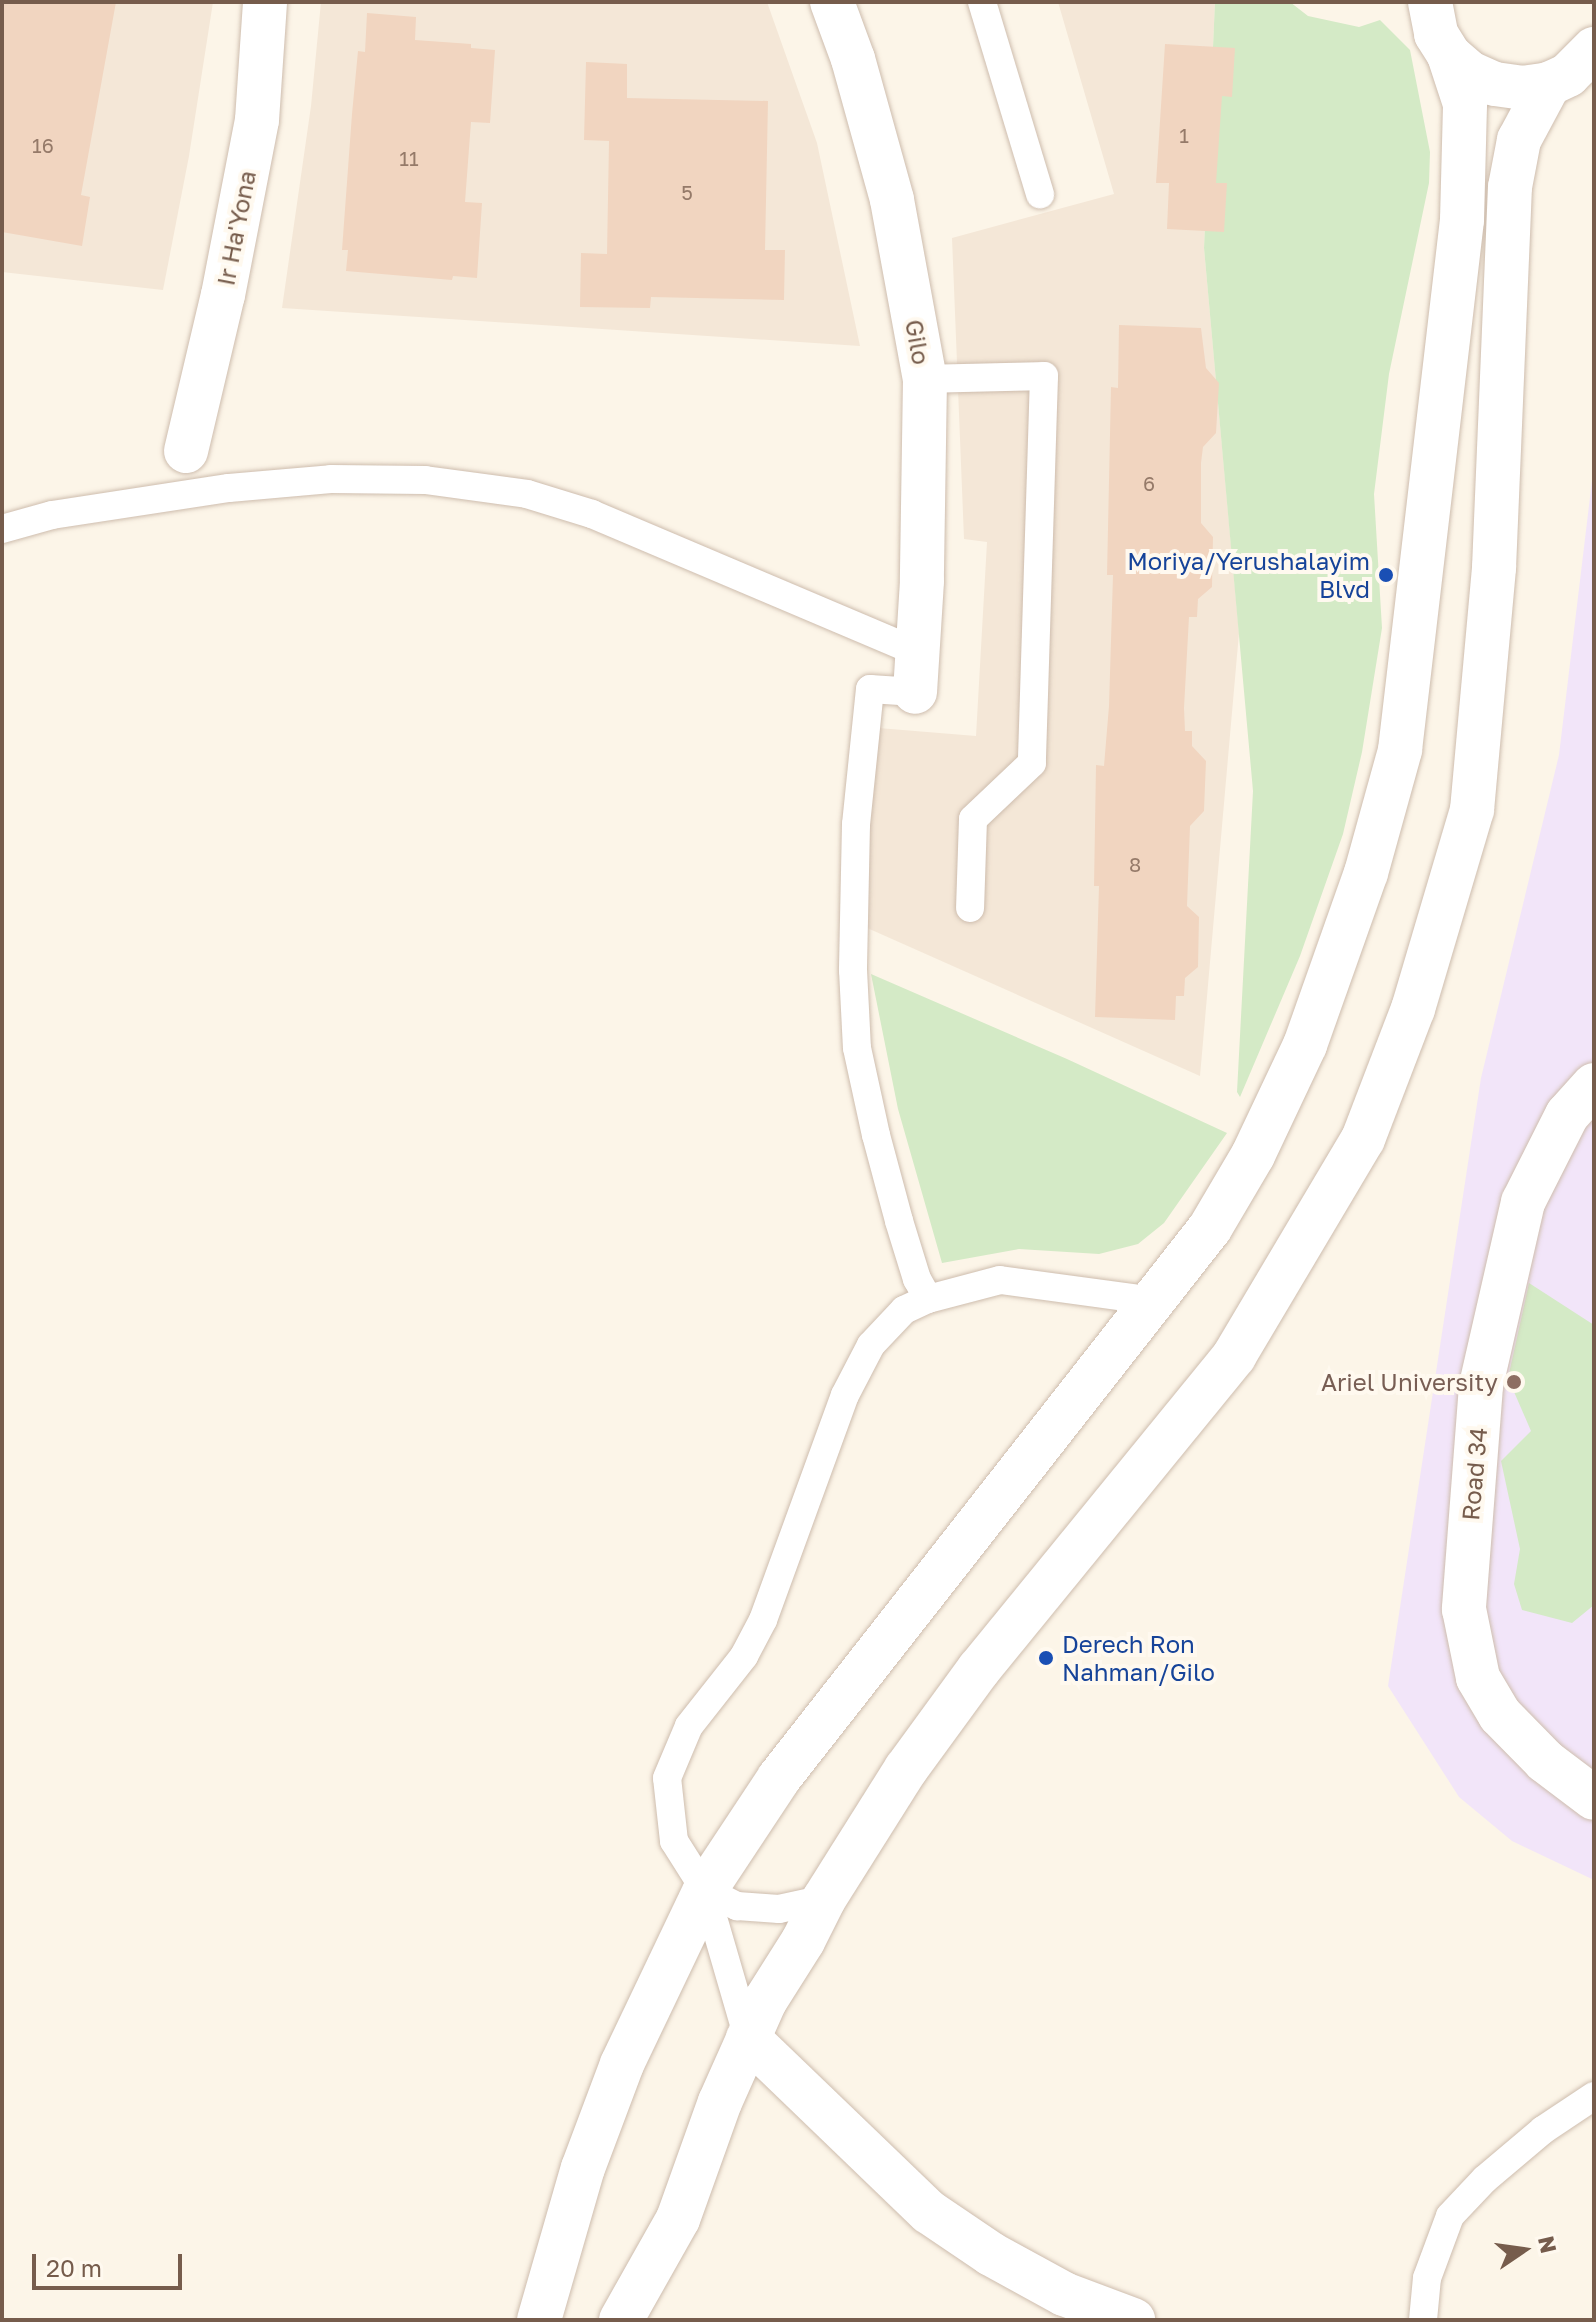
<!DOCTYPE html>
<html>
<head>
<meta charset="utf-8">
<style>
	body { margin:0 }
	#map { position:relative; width:1596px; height:2322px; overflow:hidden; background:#fcf5e8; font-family:"Golos Text",sans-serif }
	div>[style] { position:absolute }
	.residential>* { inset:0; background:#f4e7d7 }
	.education>* { inset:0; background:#f2e5f9 }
	.green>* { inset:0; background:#d4eac6 }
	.building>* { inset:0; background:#f1d5c0 }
	.roads { filter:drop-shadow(0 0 2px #cebdae) drop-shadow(0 0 2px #cebdae) }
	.lane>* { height:28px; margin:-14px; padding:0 14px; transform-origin:14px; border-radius:14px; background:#fff }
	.street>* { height:44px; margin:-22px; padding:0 22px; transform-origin:22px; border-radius:22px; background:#fff }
	.secondary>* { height:44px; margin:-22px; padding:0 22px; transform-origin:22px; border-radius:22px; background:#fff }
	.dots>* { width:22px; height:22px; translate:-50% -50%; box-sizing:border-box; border:4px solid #fff9ef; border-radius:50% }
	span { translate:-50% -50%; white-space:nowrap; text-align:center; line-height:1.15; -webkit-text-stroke:8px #fff9ef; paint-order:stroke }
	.number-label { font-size:20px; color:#957a69 }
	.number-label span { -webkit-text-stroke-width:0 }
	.street-label { font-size:24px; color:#765c4c }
	.transit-label { font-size:24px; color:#164399 }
	.right { translate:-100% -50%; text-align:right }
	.left { translate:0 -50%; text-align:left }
	.education-label { font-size:24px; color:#785e54 }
	.frame { position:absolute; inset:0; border:4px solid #765c4c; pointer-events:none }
	.north { position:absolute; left:1484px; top:2210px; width:80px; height:80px; -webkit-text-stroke:6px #fff9ef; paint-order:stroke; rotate:77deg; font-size:22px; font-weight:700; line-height:32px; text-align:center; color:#765c4c }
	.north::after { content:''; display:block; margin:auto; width:28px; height:36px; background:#765c4c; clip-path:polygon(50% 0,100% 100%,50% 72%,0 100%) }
	.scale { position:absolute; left:32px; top:2254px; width:150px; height:36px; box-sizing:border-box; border:4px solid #765c4c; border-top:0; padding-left:10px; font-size:24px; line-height:28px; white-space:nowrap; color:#765c4c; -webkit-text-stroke:6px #fff9ef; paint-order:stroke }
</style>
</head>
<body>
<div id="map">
	<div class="residential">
		<i style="clip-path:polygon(2px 2px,213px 2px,189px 156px,163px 290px,2px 272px)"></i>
		<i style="clip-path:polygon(321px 2px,767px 2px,817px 143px,860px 346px,282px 308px,311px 106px)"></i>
		<i style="clip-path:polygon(1058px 2px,1215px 2px,1204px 248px,1239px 633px,1200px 1076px,847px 919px,854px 726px,976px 736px,987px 542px,964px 539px,952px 238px,1114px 194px)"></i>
	</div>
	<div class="education">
		<i style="clip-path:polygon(1594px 464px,1594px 1880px,1512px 1841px,1459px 1797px,1388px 1686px,1481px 1078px,1559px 755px)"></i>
	</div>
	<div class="green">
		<i style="clip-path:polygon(1215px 2px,1290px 2px,1308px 16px,1359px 27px,1380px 20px,1410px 50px,1430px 152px,1429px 183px,1389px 374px,1374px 494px,1382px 628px,1362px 752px,1343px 834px,1300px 956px,1240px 1097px,1237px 1092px,1253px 791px,1204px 248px)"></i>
		<i style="clip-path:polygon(871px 974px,1067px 1059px,1227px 1133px,1164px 1223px,1138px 1244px,1099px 1254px,1019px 1249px,942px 1263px,898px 1109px)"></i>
		<i style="clip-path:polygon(1529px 1283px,1594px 1325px,1594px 1605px,1572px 1623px,1522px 1610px,1514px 1584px,1520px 1549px,1501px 1461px,1531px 1431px,1508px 1378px)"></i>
	</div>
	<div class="building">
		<i style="clip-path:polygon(2px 2px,116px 2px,81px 195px,90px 197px,82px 246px,2px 232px)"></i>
		<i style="clip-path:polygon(367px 13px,416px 17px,415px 40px,471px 44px,471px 48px,495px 50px,490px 123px,471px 122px,465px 202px,482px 203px,477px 278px,453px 276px,452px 280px,346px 271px,348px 250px,342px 250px,352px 114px,358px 51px,365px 52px)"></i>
		<i style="clip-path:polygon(1165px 44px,1235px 48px,1232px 97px,1222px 96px,1216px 183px,1227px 183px,1224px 232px,1167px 229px,1169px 183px,1156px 183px)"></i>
		<i style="clip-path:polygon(586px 62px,627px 64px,627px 98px,768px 101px,765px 250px,785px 250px,784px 300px,651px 297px,650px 308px,580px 307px,581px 253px,607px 254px,609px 141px,584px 140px)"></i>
		<i style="clip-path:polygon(1119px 325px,1201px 328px,1206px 368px,1219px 383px,1216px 433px,1203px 447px,1201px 463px,1201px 523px,1213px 537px,1212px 587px,1198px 599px,1197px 617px,1189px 617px,1184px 708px,1185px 731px,1192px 731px,1192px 746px,1206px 761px,1204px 811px,1190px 826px,1187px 906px,1199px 917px,1198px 967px,1185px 978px,1184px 996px,1176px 996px,1175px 1020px,1095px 1017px,1099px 886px,1094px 886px,1096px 765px,1104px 766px,1109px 706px,1113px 575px,1107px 575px,1111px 387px,1118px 388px)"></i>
	</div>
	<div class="roads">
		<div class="lane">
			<i style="left:982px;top:2px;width:201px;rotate:73.2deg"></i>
			<i style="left:925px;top:379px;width:119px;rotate:-1.4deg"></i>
			<i style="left:1044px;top:376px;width:387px;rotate:91.8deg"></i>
			<i style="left:1032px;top:763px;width:81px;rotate:136.5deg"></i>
			<i style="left:973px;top:819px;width:89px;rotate:91.9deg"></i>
			<i style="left:2px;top:529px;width:52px;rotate:-15.6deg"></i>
			<i style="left:52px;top:515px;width:179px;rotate:-8.7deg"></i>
			<i style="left:229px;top:488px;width:102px;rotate:-5deg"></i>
			<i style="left:331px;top:479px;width:94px;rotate:0.6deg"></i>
			<i style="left:425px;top:480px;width:103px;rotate:7.8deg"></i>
			<i style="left:527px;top:494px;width:68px;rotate:17.1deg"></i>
			<i style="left:592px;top:514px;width:355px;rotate:23deg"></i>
			<i style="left:915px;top:692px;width:45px;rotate:-176.2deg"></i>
			<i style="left:870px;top:689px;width:136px;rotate:95.9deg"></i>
			<i style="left:856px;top:824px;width:146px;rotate:91.2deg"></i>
			<i style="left:853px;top:970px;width:78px;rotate:87.1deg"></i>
			<i style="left:857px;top:1048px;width:89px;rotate:77.7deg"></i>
			<i style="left:876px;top:1135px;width:89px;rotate:75deg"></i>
			<i style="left:899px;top:1221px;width:61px;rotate:72.8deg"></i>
			<i style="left:917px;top:1279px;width:23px;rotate:61deg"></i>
			<i style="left:705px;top:1890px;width:36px;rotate:27deg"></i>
			<i style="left:737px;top:1906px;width:42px;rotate:4.1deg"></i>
			<i style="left:779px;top:1909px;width:46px;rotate:-12.5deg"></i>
			<i style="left:748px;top:2038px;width:154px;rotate:-106.2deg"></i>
			<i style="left:705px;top:1890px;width:58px;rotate:-122.3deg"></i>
			<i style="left:674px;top:1841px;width:63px;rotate:-96.3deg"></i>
			<i style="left:667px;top:1778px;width:56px;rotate:-67.1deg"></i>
			<i style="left:689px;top:1726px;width:89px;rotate:-51.8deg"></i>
			<i style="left:744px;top:1656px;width:41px;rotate:-62.2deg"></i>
			<i style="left:763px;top:1620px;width:239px;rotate:-70deg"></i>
			<i style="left:845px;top:1395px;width:56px;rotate:-62.5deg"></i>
			<i style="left:871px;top:1345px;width:48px;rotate:-46.7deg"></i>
			<i style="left:904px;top:1310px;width:26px;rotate:-25deg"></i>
			<i style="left:928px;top:1299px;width:74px;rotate:-14.8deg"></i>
			<i style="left:1000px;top:1280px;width:157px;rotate:7.7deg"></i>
			<i style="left:1423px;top:2320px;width:42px;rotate:-84.6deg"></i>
			<i style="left:1427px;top:2278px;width:66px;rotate:-69.6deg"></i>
			<i style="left:1450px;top:2216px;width:51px;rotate:-46.6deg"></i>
			<i style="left:1485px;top:2179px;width:76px;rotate:-40.2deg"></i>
			<i style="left:1543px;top:2130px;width:61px;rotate:-33.7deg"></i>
		</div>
		<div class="street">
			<i style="left:832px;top:2px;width:61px;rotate:69.8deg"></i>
			<i style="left:853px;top:59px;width:146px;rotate:74.5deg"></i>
			<i style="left:892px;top:200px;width:182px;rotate:79.6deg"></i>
			<i style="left:925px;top:379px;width:202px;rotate:90.9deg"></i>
			<i style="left:922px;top:581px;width:111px;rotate:93.6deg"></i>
			<i style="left:186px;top:451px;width:160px;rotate:-76.7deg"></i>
			<i style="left:223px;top:295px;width:178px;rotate:-79deg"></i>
			<i style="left:257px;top:120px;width:118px;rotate:-86.1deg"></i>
			<i style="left:1594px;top:1085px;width:40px;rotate:132deg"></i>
			<i style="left:1567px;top:1115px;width:97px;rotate:116.8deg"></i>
			<i style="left:1523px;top:1202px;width:189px;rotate:102.9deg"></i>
			<i style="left:1481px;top:1386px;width:224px;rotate:94.4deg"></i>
			<i style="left:1464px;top:1609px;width:70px;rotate:78.5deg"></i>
			<i style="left:1478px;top:1678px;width:43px;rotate:59.3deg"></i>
			<i style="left:1500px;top:1715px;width:64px;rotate:45.6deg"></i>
			<i style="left:1545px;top:1761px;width:61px;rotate:37.1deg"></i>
			<i style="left:748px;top:2038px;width:251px;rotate:43.9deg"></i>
			<i style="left:929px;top:2212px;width:75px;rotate:34.1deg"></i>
			<i style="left:991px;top:2254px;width:83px;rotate:28.7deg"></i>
			<i style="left:1064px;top:2294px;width:74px;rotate:20.6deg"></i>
		</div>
		<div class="secondary">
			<i style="left:1430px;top:2px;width:33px;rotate:79deg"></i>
			<i style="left:1436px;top:34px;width:25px;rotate:58deg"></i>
			<i style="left:1449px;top:55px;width:28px;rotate:41deg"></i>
			<i style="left:1470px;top:73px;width:27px;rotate:24deg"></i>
			<i style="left:1495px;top:84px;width:27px;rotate:8deg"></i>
			<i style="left:1522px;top:88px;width:27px;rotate:-8deg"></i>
			<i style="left:1549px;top:84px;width:21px;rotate:-25deg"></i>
			<i style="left:1568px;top:75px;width:37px;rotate:-45deg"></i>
			<i style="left:539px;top:2320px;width:158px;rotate:-73.9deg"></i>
			<i style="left:583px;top:2168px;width:111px;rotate:-69.4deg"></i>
			<i style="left:622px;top:2064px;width:193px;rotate:-64.5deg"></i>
			<i style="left:705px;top:1890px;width:134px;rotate:-56.5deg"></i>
			<i style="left:779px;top:1778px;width:699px;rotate:-51.92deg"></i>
			<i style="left:1210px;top:1228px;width:85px;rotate:-59.5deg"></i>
			<i style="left:1253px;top:1155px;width:122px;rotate:-64.7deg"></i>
			<i style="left:1305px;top:1045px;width:182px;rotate:-70.5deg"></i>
			<i style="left:1366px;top:873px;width:128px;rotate:-74.5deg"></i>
			<i style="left:1400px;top:750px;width:534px;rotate:-83.33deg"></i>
			<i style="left:1462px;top:220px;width:116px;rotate:-88.5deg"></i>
			<i style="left:1465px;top:104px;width:52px;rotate:-108.1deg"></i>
			<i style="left:621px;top:2320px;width:116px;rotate:-60.6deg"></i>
			<i style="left:678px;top:2219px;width:124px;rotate:-70.3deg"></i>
			<i style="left:720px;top:2102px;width:111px;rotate:-66deg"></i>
			<i style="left:765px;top:2001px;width:71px;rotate:-57.7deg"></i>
			<i style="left:803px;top:1941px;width:47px;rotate:-63.4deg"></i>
			<i style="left:824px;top:1899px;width:154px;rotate:-57.8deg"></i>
			<i style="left:906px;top:1769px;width:124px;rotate:-53.9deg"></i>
			<i style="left:979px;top:1669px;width:404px;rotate:-50.8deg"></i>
			<i style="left:1234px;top:1356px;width:252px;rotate:-59.3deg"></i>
			<i style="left:1363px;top:1139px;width:139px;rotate:-69deg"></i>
			<i style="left:1413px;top:1009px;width:208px;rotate:-73.5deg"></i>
			<i style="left:1472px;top:810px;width:243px;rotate:-84.8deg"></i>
			<i style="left:1494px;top:568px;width:381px;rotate:-87.6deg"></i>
			<i style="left:1510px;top:187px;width:48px;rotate:-79.2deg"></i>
			<i style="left:1519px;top:140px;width:64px;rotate:-61.8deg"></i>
		</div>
	</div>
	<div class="dots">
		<i style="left:1386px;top:575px;background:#1a4fb4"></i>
		<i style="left:1514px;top:1382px;background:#8d6e63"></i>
		<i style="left:1046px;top:1658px;background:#1a4fb4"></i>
	</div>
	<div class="number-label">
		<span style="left:1184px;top:135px">1</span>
		<span style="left:43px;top:145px">16</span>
		<span style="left:409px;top:158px">11</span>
		<span style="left:687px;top:192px">5</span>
		<span style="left:1149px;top:483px">6</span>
		<span style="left:1135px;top:864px">8</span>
	</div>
	<div class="street-label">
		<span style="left:236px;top:228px;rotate:-79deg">Ir Ha'Yona</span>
		<span style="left:918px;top:342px;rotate:80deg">Gilo</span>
		<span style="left:1474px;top:1474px;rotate:-85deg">Road 34</span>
	</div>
	<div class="transit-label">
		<span class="right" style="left:1370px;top:575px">Moriya/Yerushalayim<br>Blvd</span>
		<span class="left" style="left:1062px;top:1658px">Derech Ron<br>Nahman/Gilo</span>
	</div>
	<div class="education-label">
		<span class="right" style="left:1498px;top:1382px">Ariel University</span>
	</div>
	<div class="frame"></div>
	<div class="north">N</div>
	<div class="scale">20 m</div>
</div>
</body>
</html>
